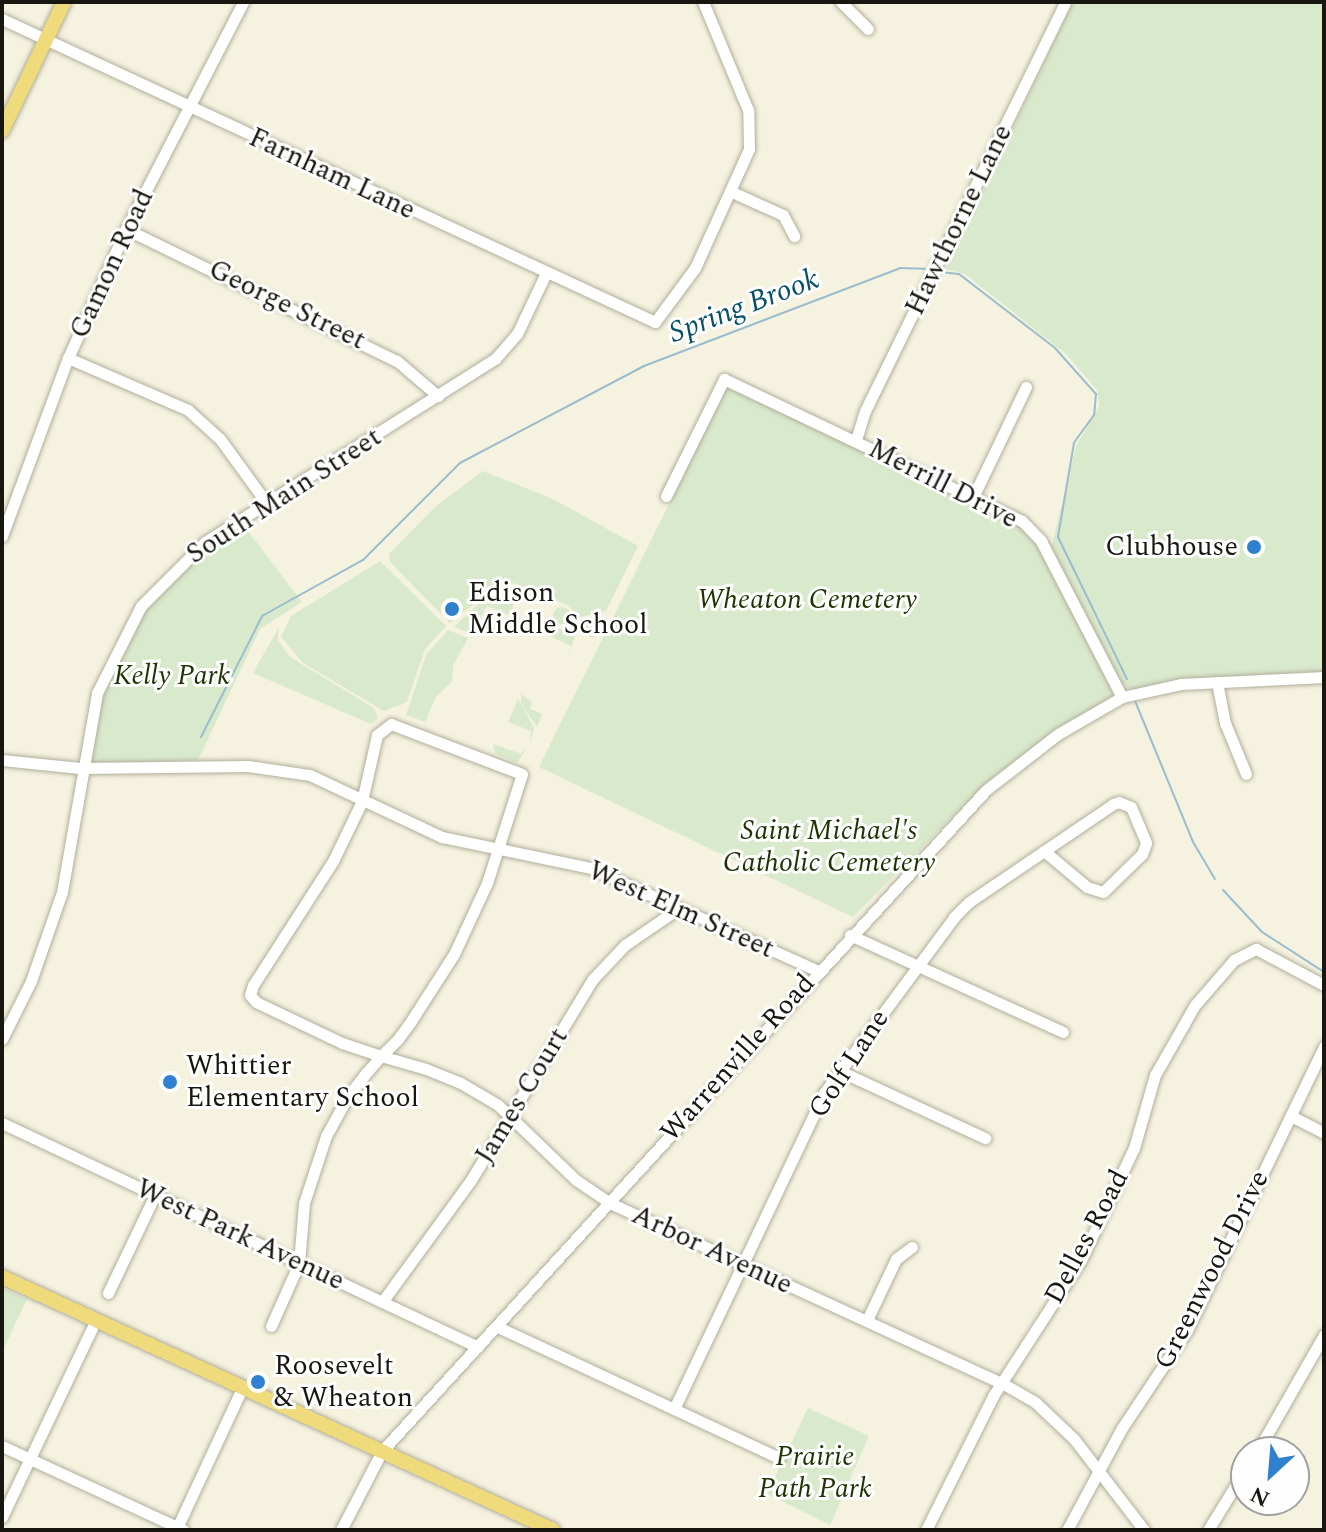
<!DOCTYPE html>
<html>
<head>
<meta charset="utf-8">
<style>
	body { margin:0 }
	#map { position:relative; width:1326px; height:1532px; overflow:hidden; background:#f5f2df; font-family:Spectral,serif }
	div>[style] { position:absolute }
	.green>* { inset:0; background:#d9e9cb }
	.round { border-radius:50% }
	.stream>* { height:2px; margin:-1px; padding:0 1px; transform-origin:1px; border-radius:1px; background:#99bdce }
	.roads { filter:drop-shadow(0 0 2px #b1ae9c) drop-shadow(0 0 2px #b1ae9c) }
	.minor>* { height:11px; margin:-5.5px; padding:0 5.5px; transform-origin:5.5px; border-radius:5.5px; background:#fff }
	.major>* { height:14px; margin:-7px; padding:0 7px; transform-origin:7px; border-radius:7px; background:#efdb7c }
	.dots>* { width:22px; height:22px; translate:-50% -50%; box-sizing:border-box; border:4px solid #fefefe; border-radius:50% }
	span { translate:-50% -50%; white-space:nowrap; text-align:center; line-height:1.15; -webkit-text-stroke:6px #fefefe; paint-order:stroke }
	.street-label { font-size:28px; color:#171610 }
	.poi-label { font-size:28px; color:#171610 }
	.right { translate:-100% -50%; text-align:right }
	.left { translate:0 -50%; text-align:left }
	.park-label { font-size:28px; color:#1f3302; font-style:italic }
	.water-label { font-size:30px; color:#084f69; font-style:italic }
	.frame { position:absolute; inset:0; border:4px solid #171610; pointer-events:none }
	.north { position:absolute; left:1230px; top:1436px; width:80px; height:80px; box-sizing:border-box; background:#fefefe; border:2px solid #a2a19f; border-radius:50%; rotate:206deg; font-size:22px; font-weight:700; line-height:32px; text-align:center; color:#171610 }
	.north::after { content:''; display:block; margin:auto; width:28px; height:36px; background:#2f80cf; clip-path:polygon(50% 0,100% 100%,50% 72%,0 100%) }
</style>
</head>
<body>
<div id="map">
	<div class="green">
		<i style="clip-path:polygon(1073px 2px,1324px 2px,1324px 672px,1134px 690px,1120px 683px,1051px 549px,1076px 446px,1099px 406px,1097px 390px,1066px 354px,965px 274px,946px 269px)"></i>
		<i style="clip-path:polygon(727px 387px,1021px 526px,1033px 537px,1113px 690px,1111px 698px,1030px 749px,975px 794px,853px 917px,539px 767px)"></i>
		<i style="clip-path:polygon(483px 471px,555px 500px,638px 546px,606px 611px,580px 617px,567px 605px,514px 583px,483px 597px,450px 623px,390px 562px,389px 554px,435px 507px)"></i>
		<i style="clip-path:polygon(241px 522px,302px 602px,260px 629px,198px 760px,84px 765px,100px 698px,142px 613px,177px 572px)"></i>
		<i style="clip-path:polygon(380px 561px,446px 626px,425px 649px,407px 702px,384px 711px,303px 663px,281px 637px,291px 616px)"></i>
		<i style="clip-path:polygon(515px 587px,520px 590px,509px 615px,487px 606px,472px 634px,454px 627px,478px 604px)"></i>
		<i class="round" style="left:553px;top:607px;width:18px;height:18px"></i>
		<i style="clip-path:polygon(603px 617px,593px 638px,573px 629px,575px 620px)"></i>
		<i style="clip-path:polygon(550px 623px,575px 637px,565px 663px,571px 646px,545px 634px)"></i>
		<i style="clip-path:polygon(279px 627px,278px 640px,290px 657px,374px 708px,378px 718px,371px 724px,253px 673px)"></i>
		<i style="clip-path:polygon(448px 630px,468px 638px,453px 666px,452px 681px,436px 697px,425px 722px,406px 715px,426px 655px)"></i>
		<i style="clip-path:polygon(521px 694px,532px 702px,530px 709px,542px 714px,537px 727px,521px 704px)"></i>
		<i style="clip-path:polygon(518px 699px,534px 728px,530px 742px,531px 731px,508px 722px)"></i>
		<i style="clip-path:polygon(493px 744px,521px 754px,528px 746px,517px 763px,495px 753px)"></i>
		<i style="clip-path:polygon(2px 1288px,27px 1299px,2px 1352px)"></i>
		<i style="clip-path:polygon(808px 1408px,869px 1436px,830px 1525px,767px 1494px)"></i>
	</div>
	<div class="stream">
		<i style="left:940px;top:272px;width:19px;rotate:6deg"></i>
		<i style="left:959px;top:274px;width:121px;rotate:37.6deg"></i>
		<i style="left:1055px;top:348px;width:62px;rotate:48.3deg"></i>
		<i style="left:1096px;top:394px;width:21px;rotate:95deg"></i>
		<i style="left:1094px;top:415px;width:34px;rotate:126deg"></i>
		<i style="left:1074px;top:443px;width:95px;rotate:99.7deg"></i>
		<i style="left:1058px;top:537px;width:158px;rotate:64.1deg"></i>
		<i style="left:1135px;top:701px;width:152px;rotate:67.6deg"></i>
		<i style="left:1193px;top:842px;width:43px;rotate:59.3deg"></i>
		<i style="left:201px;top:737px;width:136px;rotate:-63.2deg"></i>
		<i style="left:262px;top:616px;width:115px;rotate:-29deg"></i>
		<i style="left:363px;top:560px;width:137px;rotate:-45deg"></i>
		<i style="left:460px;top:463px;width:208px;rotate:-27.8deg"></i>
		<i style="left:644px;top:366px;width:274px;rotate:-20.9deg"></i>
		<i style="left:900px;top:268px;width:30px;rotate:2deg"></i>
		<i style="left:1223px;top:890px;width:57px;rotate:47.1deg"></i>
		<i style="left:1262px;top:932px;width:74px;rotate:32.8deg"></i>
	</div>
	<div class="roads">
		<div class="minor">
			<i style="left:841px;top:2px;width:38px;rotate:45deg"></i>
			<i style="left:2px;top:19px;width:720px;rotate:24.89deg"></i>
			<i style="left:655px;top:322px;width:67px;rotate:-53.5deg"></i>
			<i style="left:695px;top:268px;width:131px;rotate:-65.6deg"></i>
			<i style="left:749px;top:149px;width:39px;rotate:-91deg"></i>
			<i style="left:748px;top:110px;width:117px;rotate:-112.6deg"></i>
			<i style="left:732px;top:192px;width:56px;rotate:24.3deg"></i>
			<i style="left:783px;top:215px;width:24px;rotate:62deg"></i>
			<i style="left:126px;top:229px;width:301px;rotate:26deg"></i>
			<i style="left:397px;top:361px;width:54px;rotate:40.5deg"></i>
			<i style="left:68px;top:358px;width:131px;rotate:23.4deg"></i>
			<i style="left:188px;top:410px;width:43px;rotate:42.2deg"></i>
			<i style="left:220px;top:439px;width:82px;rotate:54deg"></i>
			<i style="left:856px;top:440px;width:30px;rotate:-73deg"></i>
			<i style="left:865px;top:411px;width:455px;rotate:-63.9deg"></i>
			<i style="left:974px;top:495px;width:120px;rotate:-64.3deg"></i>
			<i style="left:666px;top:496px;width:131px;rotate:-63.6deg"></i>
			<i style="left:724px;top:379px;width:330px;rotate:25.5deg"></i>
			<i style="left:1022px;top:521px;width:28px;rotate:46deg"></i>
			<i style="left:1041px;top:541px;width:176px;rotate:62.6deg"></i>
			<i style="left:2px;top:536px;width:190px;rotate:-69.7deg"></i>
			<i style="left:68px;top:358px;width:141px;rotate:-65.8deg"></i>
			<i style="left:126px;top:229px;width:255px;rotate:-62.7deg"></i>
			<i style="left:1217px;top:682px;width:42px;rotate:79deg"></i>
			<i style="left:1225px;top:723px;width:55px;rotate:67.6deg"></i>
			<i style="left:2px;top:760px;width:78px;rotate:5.9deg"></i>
			<i style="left:80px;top:768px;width:168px;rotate:-0.7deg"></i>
			<i style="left:248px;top:766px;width:63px;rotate:8.3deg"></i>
			<i style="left:310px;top:775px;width:146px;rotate:25.2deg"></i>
			<i style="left:442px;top:837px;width:152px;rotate:11.8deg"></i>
			<i style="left:591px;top:868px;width:247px;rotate:24.4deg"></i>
			<i style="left:850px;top:935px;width:234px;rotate:24.5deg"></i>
			<i style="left:2px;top:1039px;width:65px;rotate:-63.4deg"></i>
			<i style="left:31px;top:981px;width:94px;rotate:-70.8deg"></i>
			<i style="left:62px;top:892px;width:202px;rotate:-80deg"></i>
			<i style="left:97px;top:693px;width:97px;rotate:-63.2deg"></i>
			<i style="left:141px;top:606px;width:91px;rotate:-45deg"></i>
			<i style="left:205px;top:542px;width:343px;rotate:-32.3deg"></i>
			<i style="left:495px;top:359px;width:33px;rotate:-49deg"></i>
			<i style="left:517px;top:334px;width:68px;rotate:-64.6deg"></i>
			<i style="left:840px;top:1071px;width:160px;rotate:24.8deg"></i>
			<i style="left:1291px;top:1116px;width:37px;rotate:27deg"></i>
			<i style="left:2px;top:1123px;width:526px;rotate:25.2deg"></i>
			<i style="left:108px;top:1293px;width:109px;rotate:-64.4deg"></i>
			<i style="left:382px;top:1302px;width:151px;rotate:-53.9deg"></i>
			<i style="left:471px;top:1180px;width:234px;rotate:-58.8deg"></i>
			<i style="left:592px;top:980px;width:48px;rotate:-46.7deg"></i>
			<i style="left:625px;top:945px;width:65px;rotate:-34.4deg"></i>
			<i style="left:867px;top:1320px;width:68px;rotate:-64.6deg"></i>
			<i style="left:896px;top:1259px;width:20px;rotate:-37deg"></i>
			<i style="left:271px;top:1326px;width:69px;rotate:-66deg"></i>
			<i style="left:299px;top:1263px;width:60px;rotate:-85.2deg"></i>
			<i style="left:304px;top:1203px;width:71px;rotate:-71.8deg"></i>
			<i style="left:326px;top:1136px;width:46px;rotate:-61.2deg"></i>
			<i style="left:348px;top:1096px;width:31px;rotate:-52deg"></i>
			<i style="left:367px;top:1072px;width:21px;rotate:-49deg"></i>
			<i style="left:381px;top:1056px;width:24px;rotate:-45deg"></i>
			<i style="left:398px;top:1039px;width:22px;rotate:-54deg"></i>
			<i style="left:411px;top:1021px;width:80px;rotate:-57.3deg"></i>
			<i style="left:454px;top:954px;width:78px;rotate:-65.1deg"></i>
			<i style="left:487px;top:883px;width:114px;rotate:-72.2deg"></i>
			<i style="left:522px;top:774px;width:140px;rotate:-159.1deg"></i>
			<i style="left:391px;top:724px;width:18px;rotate:142deg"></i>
			<i style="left:377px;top:735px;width:68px;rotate:102.8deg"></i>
			<i style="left:362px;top:801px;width:67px;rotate:115.8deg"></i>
			<i style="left:333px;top:861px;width:148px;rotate:122.8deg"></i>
			<i style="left:253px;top:985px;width:10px;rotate:107deg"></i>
			<i style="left:250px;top:995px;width:9px;rotate:49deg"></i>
			<i style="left:256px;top:1002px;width:95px;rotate:25.5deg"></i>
			<i style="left:342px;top:1043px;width:41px;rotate:18.4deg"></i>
			<i style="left:381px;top:1056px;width:47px;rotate:16.1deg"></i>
			<i style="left:426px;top:1069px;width:35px;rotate:22deg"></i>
			<i style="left:459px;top:1082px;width:45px;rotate:30.5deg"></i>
			<i style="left:498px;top:1105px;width:108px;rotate:43.9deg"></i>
			<i style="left:576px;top:1180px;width:41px;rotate:34.1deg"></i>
			<i style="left:610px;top:1203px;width:431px;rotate:24.7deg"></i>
			<i style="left:1002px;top:1383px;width:39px;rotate:30deg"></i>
			<i style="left:1036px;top:1403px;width:52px;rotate:43.5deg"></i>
			<i style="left:1074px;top:1439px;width:115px;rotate:52.4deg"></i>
			<i style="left:498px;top:1327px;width:310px;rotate:25deg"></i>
			<i style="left:674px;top:1409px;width:350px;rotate:-64.6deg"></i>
			<i style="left:824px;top:1093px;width:219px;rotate:-53.5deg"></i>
			<i style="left:954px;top:917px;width:21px;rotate:-45deg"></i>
			<i style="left:969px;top:902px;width:174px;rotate:-34.2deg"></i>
			<i style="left:1113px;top:804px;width:6px;rotate:-18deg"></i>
			<i style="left:1119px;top:802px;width:13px;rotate:23deg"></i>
			<i style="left:1131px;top:807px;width:39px;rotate:67deg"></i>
			<i style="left:1146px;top:843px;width:12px;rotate:110deg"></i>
			<i style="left:1142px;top:854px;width:54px;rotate:135.7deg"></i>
			<i style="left:1103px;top:892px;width:17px;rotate:-163deg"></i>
			<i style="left:1087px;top:887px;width:56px;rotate:-140.1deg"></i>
			<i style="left:2px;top:1446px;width:200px;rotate:24.8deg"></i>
			<i style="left:1257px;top:1452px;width:135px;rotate:-60.2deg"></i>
			<i style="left:2px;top:1517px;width:218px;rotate:-64.5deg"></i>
			<i style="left:176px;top:1530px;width:159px;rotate:-65deg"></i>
			<i style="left:341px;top:1530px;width:89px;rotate:-62.6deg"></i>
			<i style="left:382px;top:1451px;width:895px;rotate:-47.58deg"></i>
			<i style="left:986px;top:790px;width:91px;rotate:-37.9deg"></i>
			<i style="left:1058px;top:734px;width:74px;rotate:-30deg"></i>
			<i style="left:1122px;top:697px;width:60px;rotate:-12.4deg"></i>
			<i style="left:1181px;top:684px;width:143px;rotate:-2.8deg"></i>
			<i style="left:926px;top:1530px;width:150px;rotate:-63.4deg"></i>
			<i style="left:993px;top:1396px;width:162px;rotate:-57.1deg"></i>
			<i style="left:1081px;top:1260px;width:124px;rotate:-64.7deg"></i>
			<i style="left:1134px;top:1148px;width:76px;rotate:-74deg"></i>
			<i style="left:1155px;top:1075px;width:81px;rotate:-60.3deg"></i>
			<i style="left:1195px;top:1005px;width:60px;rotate:-49.1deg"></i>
			<i style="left:1234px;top:960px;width:25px;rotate:-27deg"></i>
			<i style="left:1256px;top:949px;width:77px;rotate:27.9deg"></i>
			<i style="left:1067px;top:1530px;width:116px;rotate:-61.7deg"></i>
			<i style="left:1122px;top:1428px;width:118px;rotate:-56.4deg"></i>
			<i style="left:1187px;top:1330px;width:315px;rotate:-64.2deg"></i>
			<i style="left:1208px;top:1530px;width:73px;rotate:-58.5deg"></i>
		</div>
		<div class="major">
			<i style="left:2px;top:131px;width:143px;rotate:-64.3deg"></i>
			<i style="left:2px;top:1277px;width:606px;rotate:24.66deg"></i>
		</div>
	</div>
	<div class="dots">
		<i style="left:1254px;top:547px;background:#2f80cf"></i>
		<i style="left:452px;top:609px;background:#2f80cf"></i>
		<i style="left:170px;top:1082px;background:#2f80cf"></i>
		<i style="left:258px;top:1382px;background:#2f80cf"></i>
	</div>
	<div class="street-label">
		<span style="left:332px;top:174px;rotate:25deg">Farnham Lane</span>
		<span style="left:959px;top:220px;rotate:-64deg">Hawthorne Lane</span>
		<span style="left:112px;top:264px;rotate:-65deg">Gamon Road</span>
		<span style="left:287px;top:305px;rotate:26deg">George Street</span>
		<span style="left:943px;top:484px;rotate:27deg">Merrill Drive</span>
		<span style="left:284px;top:496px;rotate:-33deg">South Main Street</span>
		<span style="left:681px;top:910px;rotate:24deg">West Elm Street</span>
		<span style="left:738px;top:1058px;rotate:-48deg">Warrenville Road</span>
		<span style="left:849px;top:1064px;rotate:-57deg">Golf Lane</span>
		<span style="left:522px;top:1096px;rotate:-59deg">James Court</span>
		<span style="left:240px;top:1235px;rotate:25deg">West Park Avenue</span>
		<span style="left:1087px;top:1237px;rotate:-62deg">Delles Road</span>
		<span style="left:712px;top:1250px;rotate:25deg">Arbor Avenue</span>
		<span style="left:1212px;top:1270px;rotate:-63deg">Greenwood Drive</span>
	</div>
	<div class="poi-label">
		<span class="right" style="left:1238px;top:547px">Clubhouse</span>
		<span class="left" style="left:468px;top:609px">Edison<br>Middle School</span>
		<span class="left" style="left:186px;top:1082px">Whittier<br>Elementary School</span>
		<span class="left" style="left:274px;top:1382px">Roosevelt<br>&amp; Wheaton</span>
	</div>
	<div class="park-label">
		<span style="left:807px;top:600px">Wheaton Cemetery</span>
		<span style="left:172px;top:676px">Kelly Park</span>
		<span style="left:829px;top:847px">Saint Michael's<br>Catholic Cemetery</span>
		<span style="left:815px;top:1473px">Prairie<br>Path Park</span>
	</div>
	<div class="water-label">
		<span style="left:744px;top:306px;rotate:-21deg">Spring Brook</span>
	</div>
	<div class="frame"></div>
	<div class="north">N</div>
</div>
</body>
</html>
